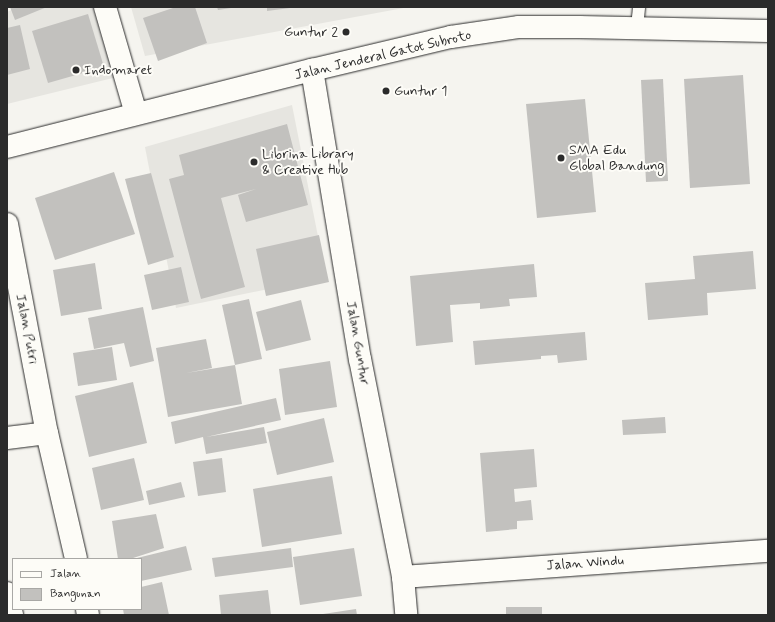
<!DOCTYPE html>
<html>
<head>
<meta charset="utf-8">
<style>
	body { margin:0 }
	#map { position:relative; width:775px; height:622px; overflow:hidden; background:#f5f4ef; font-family:Mynerve,sans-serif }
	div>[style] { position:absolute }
	.built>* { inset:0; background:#e6e5e0 }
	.building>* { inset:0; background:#c2c1be }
	.roads { filter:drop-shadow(0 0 1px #2b2b2b) drop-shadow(0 0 1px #2b2b2b) }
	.lane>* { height:12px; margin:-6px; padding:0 6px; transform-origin:6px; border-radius:6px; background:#fdfcf7 }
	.street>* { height:22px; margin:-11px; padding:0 11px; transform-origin:11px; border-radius:11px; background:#fdfcf7 }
	.primary>* { height:22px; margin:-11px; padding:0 11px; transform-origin:11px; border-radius:11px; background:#fdfcf7 }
	.dots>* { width:11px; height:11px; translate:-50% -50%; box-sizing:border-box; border:2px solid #fdfcf7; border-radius:50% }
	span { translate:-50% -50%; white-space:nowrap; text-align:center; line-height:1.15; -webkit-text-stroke:4px #fdfcf7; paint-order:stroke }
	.poi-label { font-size:14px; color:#2b2b2b }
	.right { translate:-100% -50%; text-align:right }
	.left { translate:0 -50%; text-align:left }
	.street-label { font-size:14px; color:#2b2b2b }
	.frame { position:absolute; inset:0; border:8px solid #2b2b2b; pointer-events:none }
	.legend { position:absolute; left:12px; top:558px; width:130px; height:52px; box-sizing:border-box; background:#fdfcf7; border:1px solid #a9a8a5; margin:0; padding:5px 7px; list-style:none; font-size:12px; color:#2b2b2b }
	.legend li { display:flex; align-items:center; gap:8px; height:20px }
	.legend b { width:20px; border:1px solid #a9a8a5 }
</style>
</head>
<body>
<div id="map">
	<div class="built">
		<i style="clip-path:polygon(18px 7px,106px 7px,121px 76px,7px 104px,7px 12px)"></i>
		<i style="clip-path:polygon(131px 7px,409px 7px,145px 56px)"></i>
		<i style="clip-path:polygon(292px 105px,326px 277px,176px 308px,145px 147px)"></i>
	</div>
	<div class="building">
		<i style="clip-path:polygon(10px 7px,47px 7px,15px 20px)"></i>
		<i style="clip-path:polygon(176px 7px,195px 7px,207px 43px,158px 61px,143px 18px)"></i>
		<i style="clip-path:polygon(217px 7px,231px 7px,231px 8px,218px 10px)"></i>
		<i style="clip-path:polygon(267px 7px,290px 7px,290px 8px,267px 11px)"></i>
		<i style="clip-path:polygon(88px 14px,104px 67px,48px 83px,32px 31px)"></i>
		<i style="clip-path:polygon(20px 25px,30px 69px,7px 75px,7px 28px)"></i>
		<i style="clip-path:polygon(743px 75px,750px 184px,690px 188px,684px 79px)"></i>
		<i style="clip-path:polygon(663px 79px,668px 181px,646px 182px,641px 80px)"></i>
		<i style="clip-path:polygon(585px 99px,596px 212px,537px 218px,526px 104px)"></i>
		<i style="clip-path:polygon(287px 124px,308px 205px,246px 222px,238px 195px,256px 189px,221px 198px,245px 287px,201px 299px,169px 179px,184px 175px,179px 155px)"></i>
		<i style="clip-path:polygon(114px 172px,135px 234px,55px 260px,35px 198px)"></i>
		<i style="clip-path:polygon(151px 173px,174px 257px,148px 265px,125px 179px)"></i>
		<i style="clip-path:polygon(319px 235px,329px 282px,266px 296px,256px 249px)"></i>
		<i style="clip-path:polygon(753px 251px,756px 289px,707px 293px,708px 315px,648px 320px,645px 283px,695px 279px,693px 256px)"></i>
		<i style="clip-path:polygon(95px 263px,102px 309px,61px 316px,53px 270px)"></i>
		<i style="clip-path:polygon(534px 264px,537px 297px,509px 299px,510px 306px,480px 309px,480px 303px,450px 305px,453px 342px,416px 346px,410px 276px)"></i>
		<i style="clip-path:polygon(181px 267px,189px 302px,152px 310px,144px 275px)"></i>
		<i style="clip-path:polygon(249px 299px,262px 359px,235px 365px,242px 404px,168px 417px,156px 348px,206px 339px,212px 368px,186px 373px,235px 365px,222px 305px)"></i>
		<i style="clip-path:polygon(301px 300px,311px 340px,266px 351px,256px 312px)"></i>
		<i style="clip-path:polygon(143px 307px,154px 361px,130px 367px,124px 343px,94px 349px,88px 318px)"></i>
		<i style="clip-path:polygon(585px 332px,587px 360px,558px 363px,557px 355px,541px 356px,541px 359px,475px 365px,473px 341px)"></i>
		<i style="clip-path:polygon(112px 347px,117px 380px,78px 386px,73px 353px)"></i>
		<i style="clip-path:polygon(330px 361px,337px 407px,285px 415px,279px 369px)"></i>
		<i style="clip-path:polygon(133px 382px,147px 443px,89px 457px,75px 396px)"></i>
		<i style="clip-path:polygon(276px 398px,281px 420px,206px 437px,264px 427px,267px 443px,206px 454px,203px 437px,175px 444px,171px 422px)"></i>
		<i style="clip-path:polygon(665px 417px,666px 433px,623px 435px,622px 420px)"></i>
		<i style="clip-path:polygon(324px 418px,334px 462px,277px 475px,267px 432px)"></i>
		<i style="clip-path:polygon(534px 449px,537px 487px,514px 489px,515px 502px,531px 500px,533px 520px,517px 521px,517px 529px,486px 532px,480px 453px)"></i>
		<i style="clip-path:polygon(134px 458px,144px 500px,101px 510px,92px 468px)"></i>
		<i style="clip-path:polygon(222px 458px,226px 492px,198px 496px,193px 462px)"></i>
		<i style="clip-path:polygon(332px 476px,342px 534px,262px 547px,253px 489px)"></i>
		<i style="clip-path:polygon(181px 482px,185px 497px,149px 505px,146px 491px)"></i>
		<i style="clip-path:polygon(156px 514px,164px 548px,130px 559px,118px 559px,112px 521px)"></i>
		<i style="clip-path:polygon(186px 546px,192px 570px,141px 581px,141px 559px,137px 558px)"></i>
		<i style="clip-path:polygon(291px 548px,293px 567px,215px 577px,212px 558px)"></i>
		<i style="clip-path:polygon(354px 548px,362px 596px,300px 605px,293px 557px)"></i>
		<i style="clip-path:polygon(162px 582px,169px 615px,124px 615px,123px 609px,141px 609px,141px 587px)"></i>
		<i style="clip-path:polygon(268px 590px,271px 615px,221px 615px,219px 595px)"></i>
		<i style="clip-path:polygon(506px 607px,542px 607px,542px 615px,506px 615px)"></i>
		<i style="clip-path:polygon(356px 609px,357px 615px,323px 615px,323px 614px)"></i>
	</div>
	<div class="roads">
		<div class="lane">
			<i style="left:637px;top:27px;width:20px;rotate:-84deg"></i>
		</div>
		<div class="street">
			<i style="left:105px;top:7px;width:111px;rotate:73.8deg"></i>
			<i style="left:312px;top:70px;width:293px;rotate:80.6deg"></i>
			<i style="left:360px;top:359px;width:222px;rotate:78.8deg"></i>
			<i style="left:403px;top:577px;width:38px;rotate:85deg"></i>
			<i style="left:7px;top:224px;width:213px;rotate:79.2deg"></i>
			<i style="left:47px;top:433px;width:129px;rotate:77deg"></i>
			<i style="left:7px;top:438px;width:40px;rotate:-7.1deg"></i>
			<i style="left:403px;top:577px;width:366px;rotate:-4.1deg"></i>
			<i style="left:7px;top:593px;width:23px;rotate:77deg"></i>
			<i style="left:87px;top:609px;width:6px;rotate:81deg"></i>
		</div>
		<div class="primary">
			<i style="left:7px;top:147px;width:315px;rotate:-14.2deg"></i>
			<i style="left:312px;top:70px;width:143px;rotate:-13.4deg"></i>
			<i style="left:451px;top:37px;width:69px;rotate:-8.4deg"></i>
			<i style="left:519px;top:27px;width:60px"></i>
			<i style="left:579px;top:27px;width:189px;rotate:1.2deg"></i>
		</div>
	</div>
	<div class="dots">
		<i style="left:346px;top:32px;background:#2b2b2b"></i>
		<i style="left:76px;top:70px;background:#2b2b2b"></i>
		<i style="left:386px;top:91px;background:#2b2b2b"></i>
		<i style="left:561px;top:158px;background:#2b2b2b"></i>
		<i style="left:254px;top:162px;background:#2b2b2b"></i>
	</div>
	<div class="poi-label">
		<span class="right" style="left:338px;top:32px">Guntur 2</span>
		<span class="left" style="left:84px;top:70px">Indomaret</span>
		<span class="left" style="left:394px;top:91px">Guntur 1</span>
		<span class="left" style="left:569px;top:158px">SMA Edu<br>Global Bandung</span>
		<span class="left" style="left:262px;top:162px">Librina Library<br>&amp; Creative Hub</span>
	</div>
	<div class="street-label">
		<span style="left:383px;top:55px;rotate:-13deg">Jalan Jenderal Gatot Subroto</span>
		<span style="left:27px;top:329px;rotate:79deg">Jalan Putri</span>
		<span style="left:358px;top:343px;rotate:80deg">Jalan Guntur</span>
		<span style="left:585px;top:563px;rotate:-4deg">Jalan Windu</span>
	</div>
	<div class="frame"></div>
	<ul class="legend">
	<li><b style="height:5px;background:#fdfcf7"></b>Jalan</li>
	<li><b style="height:11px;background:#c2c1be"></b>Bangunan</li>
	</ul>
</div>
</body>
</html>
